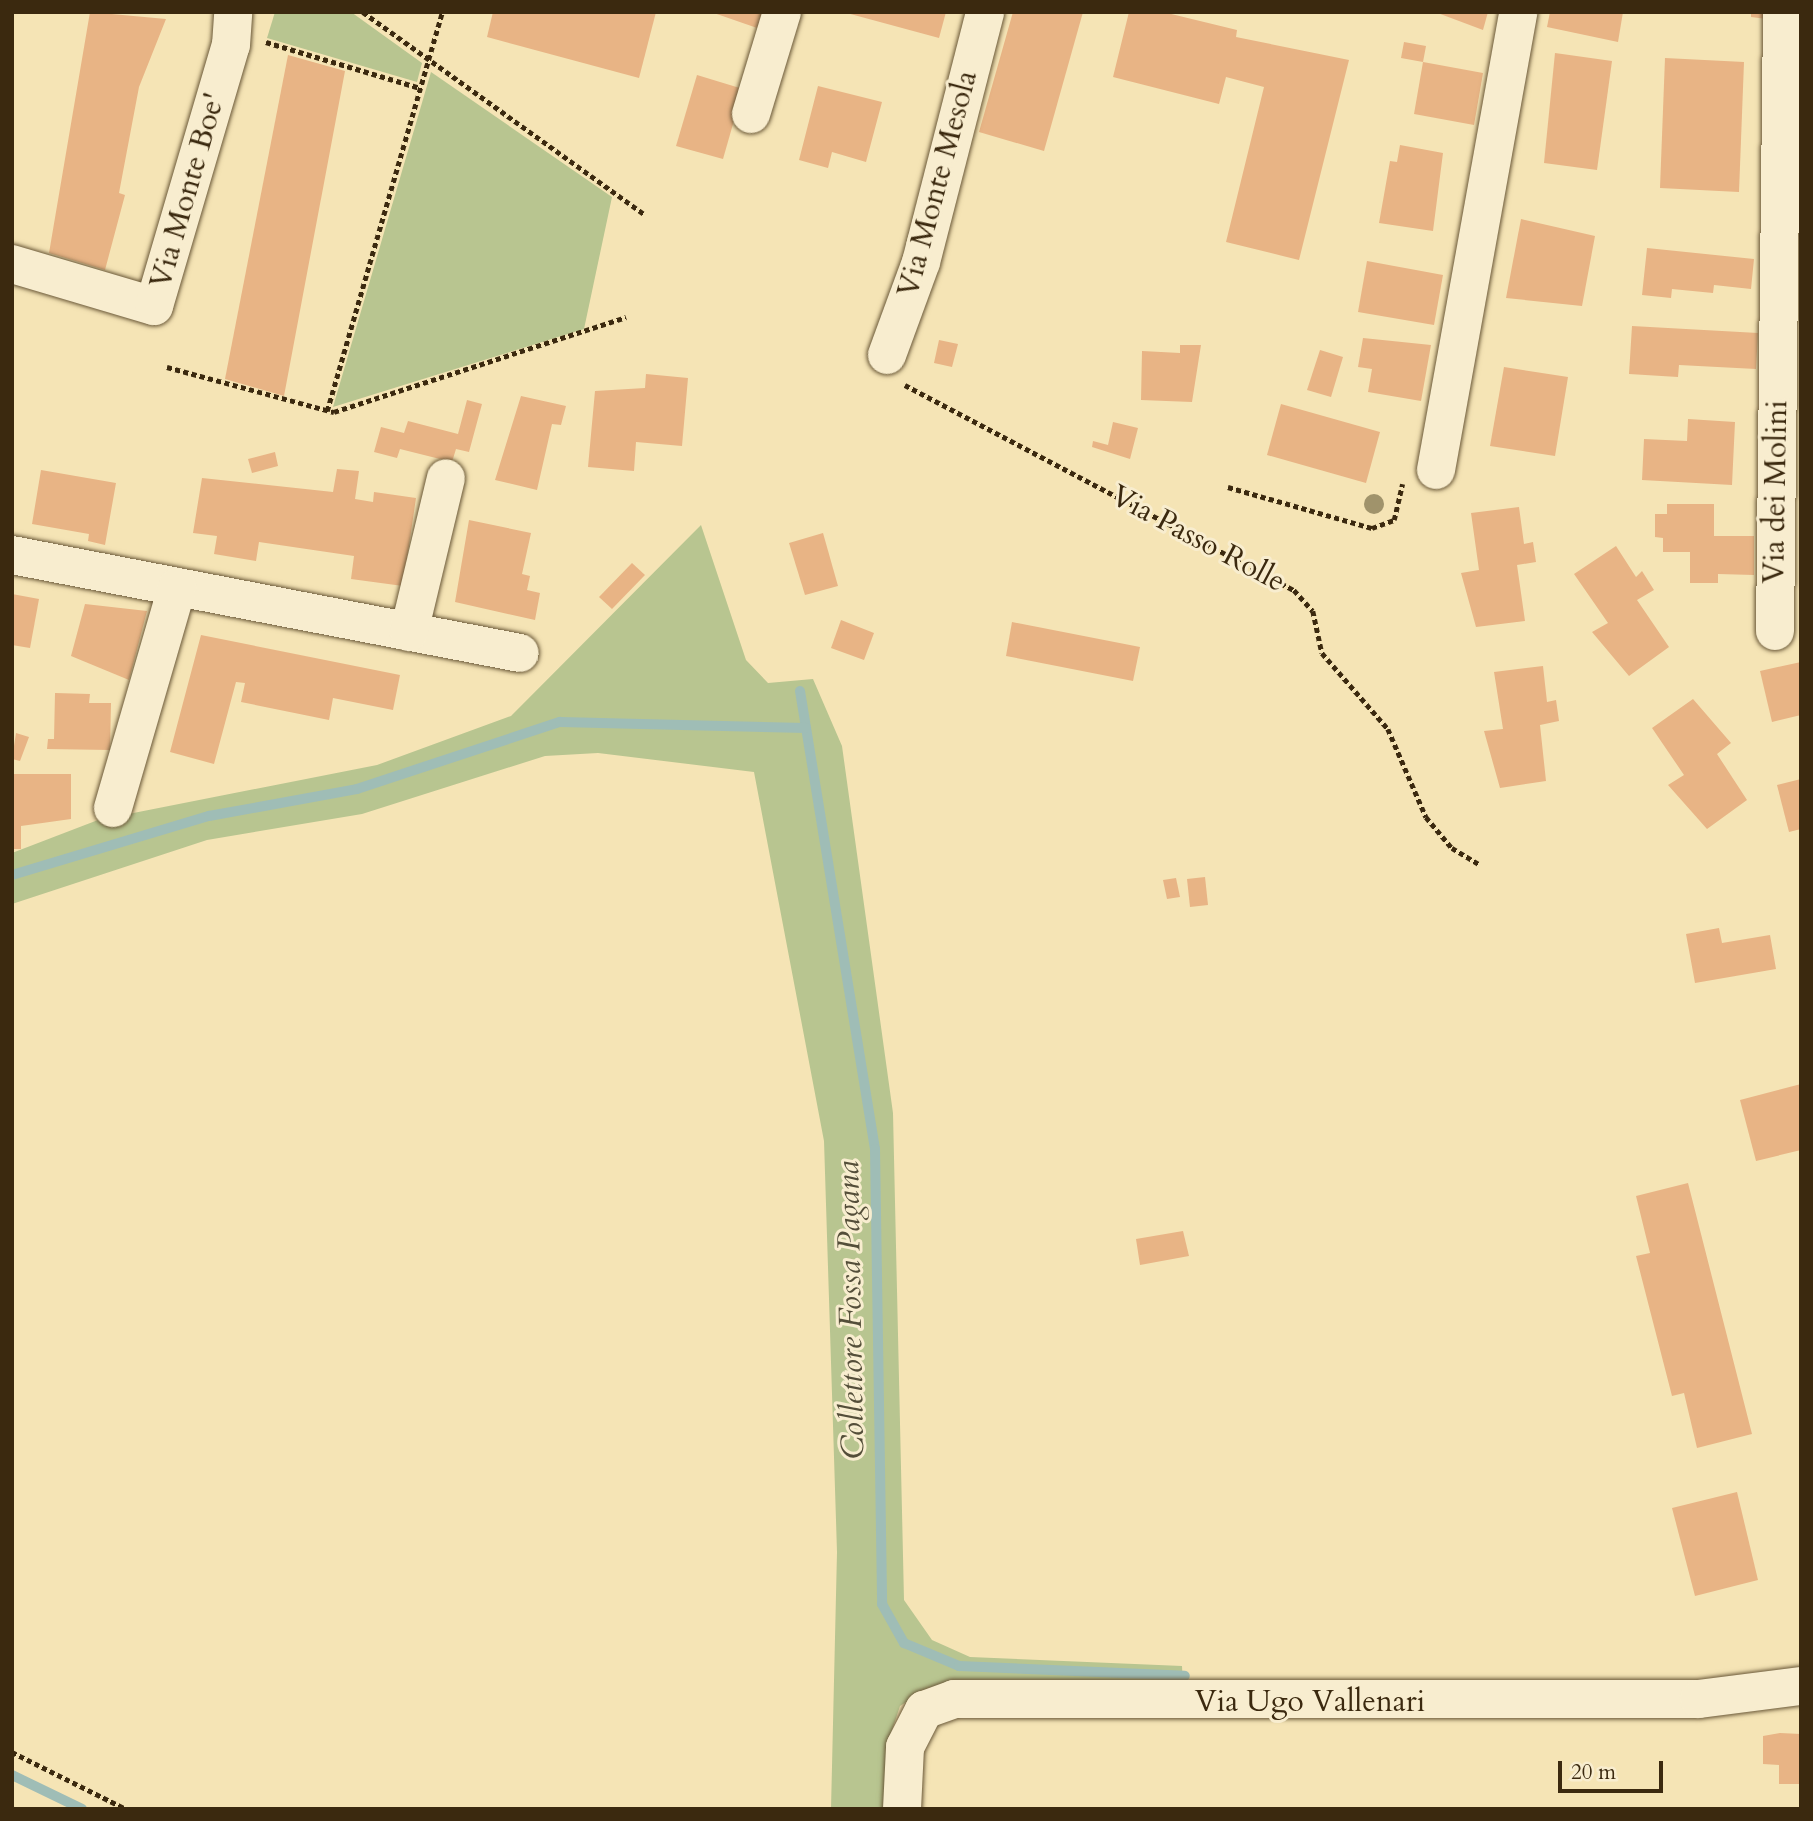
<!DOCTYPE html>
<html>
<head>
<meta charset="utf-8">
<style>
	body { margin:0 }
	#map { position:relative; width:1813px; height:1821px; overflow:hidden; background:#f5e4b5; font-family:Cardo,serif }
	div>[style] { position:absolute }
	.green>* { inset:0; background:#b8c590 }
	.stream>* { height:10px; margin:-5px; padding:0 5px; transform-origin:5px; border-radius:5px; background:#9fbdb6 }
	.building>* { inset:0; background:#e8b485 }
	.path>* { height:4.5px; margin-top:-2.25px; transform-origin:0; background:repeating-linear-gradient(90deg,#3b290f 0 5px,transparent 0 8.5px) }
	.roads { filter:drop-shadow(0 0 2px #6a5838) drop-shadow(0 0 2px #6a5838) }
	.minor>* { height:38px; margin:-19px; padding:0 19px; transform-origin:19px; border-radius:19px; background:#f8edcf }
	.trees>* { width:20px; height:20px; margin:-10px; border-radius:50%; background:#a0936b }
	span { translate:-50% -50%; white-space:nowrap; text-align:center; line-height:1.15; -webkit-text-stroke:6px #f8edcf; paint-order:stroke }
	.street-label { font-size:30px; color:#3b290f }
	.water-label { font-size:32px; color:#544e39; font-style:italic }
	.frame { position:absolute; inset:0; border:14px solid #3b290f; pointer-events:none }
	.scale { position:absolute; left:1558px; top:1761px; width:105px; height:32px; box-sizing:border-box; border:4px solid #3b290f; border-top:0; padding-left:9px; font-size:21px; line-height:24px; white-space:nowrap; color:#3b290f; -webkit-text-stroke:5px #f8edcf; paint-order:stroke }
</style>
</head>
<body>
<div id="map">
	<div class="green">
		<i style="clip-path:polygon(275px 12px,351px 12px,422px 63px,417px 82px,267px 38px)"></i>
		<i style="clip-path:polygon(431px 72px,612px 197px,584px 329px,333px 407px)"></i>
		<i style="clip-path:polygon(701px 525px,746px 660px,768px 683px,813px 679px,842px 746px,893px 1113px,904px 1600px,932px 1640px,970px 1657px,1182px 1666px,1183px 1687px,920px 1693px,900px 1706px,890px 1736px,887px 1809px,831px 1809px,837px 1552px,824px 1141px,754px 772px,598px 753px,545px 756px,362px 814px,207px 840px,12px 904px,12px 853px,98px 820px,377px 765px,511px 716px)"></i>
	</div>
	<div class="stream">
		<i style="left:800px;top:691px;width:464px;rotate:80.7deg"></i>
		<i style="left:875px;top:1149px;width:455px;rotate:89.1deg"></i>
		<i style="left:882px;top:1604px;width:45px;rotate:60.6deg"></i>
		<i style="left:904px;top:1643px;width:60px;rotate:22.7deg"></i>
		<i style="left:959px;top:1666px;width:226px;rotate:2.5deg"></i>
		<i style="left:12px;top:875px;width:206px;rotate:-16.7deg"></i>
		<i style="left:209px;top:816px;width:150px;rotate:-10.3deg"></i>
		<i style="left:357px;top:789px;width:214px;rotate:-18.3deg"></i>
		<i style="left:560px;top:722px;width:246px;rotate:1.4deg"></i>
		<i style="left:12px;top:1775px;width:78px;rotate:25.9deg"></i>
	</div>
	<div class="building">
		<i style="clip-path:polygon(90px 12px,166px 19px,139px 87px,119px 193px,125px 195px,105px 270px,49px 253px)"></i>
		<i style="clip-path:polygon(493px 12px,656px 12px,639px 78px,487px 37px)"></i>
		<i style="clip-path:polygon(711px 12px,765px 12px,760px 29px)"></i>
		<i style="clip-path:polygon(843px 12px,946px 12px,939px 38px)"></i>
		<i style="clip-path:polygon(1013px 12px,1083px 12px,1044px 151px,979px 132px)"></i>
		<i style="clip-path:polygon(1129px 12px,1163px 12px,1237px 30px,1236px 37px,1349px 60px,1299px 260px,1226px 242px,1264px 87px,1226px 77px,1219px 104px,1113px 77px)"></i>
		<i style="clip-path:polygon(1435px 12px,1488px 12px,1483px 30px)"></i>
		<i style="clip-path:polygon(1550px 12px,1623px 12px,1618px 42px,1547px 27px)"></i>
		<i style="clip-path:polygon(1751px 12px,1767px 12px,1767px 19px,1751px 17px)"></i>
		<i style="clip-path:polygon(1404px 42px,1426px 46px,1423px 62px,1401px 58px)"></i>
		<i style="clip-path:polygon(1555px 53px,1612px 61px,1597px 170px,1544px 163px)"></i>
		<i style="clip-path:polygon(288px 55px,345px 71px,284px 396px,225px 379px)"></i>
		<i style="clip-path:polygon(1665px 58px,1744px 62px,1739px 192px,1660px 188px)"></i>
		<i style="clip-path:polygon(1423px 62px,1483px 73px,1474px 125px,1414px 114px)"></i>
		<i style="clip-path:polygon(697px 75px,743px 89px,723px 159px,676px 146px)"></i>
		<i style="clip-path:polygon(818px 86px,882px 102px,866px 162px,832px 152px,828px 168px,799px 160px)"></i>
		<i style="clip-path:polygon(1400px 145px,1443px 153px,1433px 231px,1379px 223px,1390px 161px,1397px 162px)"></i>
		<i style="clip-path:polygon(1521px 219px,1595px 236px,1582px 306px,1506px 298px)"></i>
		<i style="clip-path:polygon(1647px 248px,1754px 259px,1751px 289px,1714px 285px,1713px 293px,1672px 289px,1671px 298px,1642px 295px)"></i>
		<i style="clip-path:polygon(1367px 261px,1443px 275px,1434px 325px,1358px 312px)"></i>
		<i style="clip-path:polygon(1632px 326px,1758px 333px,1756px 369px,1679px 365px,1678px 377px,1629px 374px)"></i>
		<i style="clip-path:polygon(1363px 338px,1431px 345px,1421px 401px,1368px 392px,1372px 369px,1358px 367px)"></i>
		<i style="clip-path:polygon(939px 340px,958px 344px,952px 367px,934px 363px)"></i>
		<i style="clip-path:polygon(1180px 345px,1201px 345px,1192px 402px,1141px 400px,1142px 351px,1180px 353px)"></i>
		<i style="clip-path:polygon(1320px 350px,1343px 357px,1331px 397px,1307px 390px)"></i>
		<i style="clip-path:polygon(1504px 367px,1568px 377px,1555px 456px,1490px 446px)"></i>
		<i style="clip-path:polygon(646px 374px,688px 378px,682px 446px,636px 442px,634px 471px,588px 467px,595px 391px,645px 388px)"></i>
		<i style="clip-path:polygon(521px 396px,566px 406px,561px 425px,552px 424px,537px 490px,495px 480px)"></i>
		<i style="clip-path:polygon(467px 400px,482px 404px,469px 452px,456px 449px,452px 462px,400px 449px,397px 458px,374px 452px,381px 427px,404px 433px,408px 421px,458px 434px)"></i>
		<i style="clip-path:polygon(1281px 404px,1380px 432px,1366px 483px,1267px 455px)"></i>
		<i style="clip-path:polygon(1688px 419px,1735px 422px,1732px 485px,1642px 480px,1644px 439px,1687px 441px)"></i>
		<i style="clip-path:polygon(1113px 422px,1138px 428px,1130px 459px,1092px 447px,1093px 441px,1108px 445px)"></i>
		<i style="clip-path:polygon(275px 452px,278px 466px,252px 473px,248px 459px)"></i>
		<i style="clip-path:polygon(337px 469px,359px 471px,355px 499px,373px 502px,374px 492px,416px 498px,403px 586px,351px 579px,354px 556px,259px 542px,256px 561px,214px 554px,217px 536px,193px 533px,202px 478px,333px 492px)"></i>
		<i style="clip-path:polygon(41px 470px,116px 483px,105px 545px,88px 541px,89px 534px,32px 524px)"></i>
		<i style="clip-path:polygon(1667px 504px,1714px 504px,1714px 536px,1754px 536px,1754px 575px,1718px 574px,1718px 583px,1690px 583px,1690px 552px,1663px 552px,1663px 538px,1655px 537px,1655px 514px,1667px 514px)"></i>
		<i style="clip-path:polygon(1519px 507px,1524px 544px,1533px 542px,1536px 562px,1517px 565px,1525px 621px,1476px 627px,1461px 573px,1479px 570px,1471px 513px)"></i>
		<i style="clip-path:polygon(469px 520px,531px 533px,522px 574px,530px 576px,527px 590px,540px 593px,535px 620px,455px 602px)"></i>
		<i style="clip-path:polygon(823px 533px,838px 586px,805px 595px,789px 543px)"></i>
		<i style="clip-path:polygon(1616px 546px,1636px 577px,1642px 571px,1654px 590px,1637px 600px,1669px 647px,1629px 676px,1592px 632px,1608px 623px,1574px 574px)"></i>
		<i style="clip-path:polygon(632px 563px,645px 575px,612px 609px,599px 597px)"></i>
		<i style="clip-path:polygon(12px 594px,39px 599px,30px 648px,12px 645px)"></i>
		<i style="clip-path:polygon(85px 604px,147px 611px,129px 680px,71px 656px)"></i>
		<i style="clip-path:polygon(841px 620px,874px 633px,864px 660px,831px 648px)"></i>
		<i style="clip-path:polygon(1012px 622px,1140px 647px,1133px 681px,1006px 656px)"></i>
		<i style="clip-path:polygon(201px 635px,400px 675px,393px 710px,333px 698px,329px 720px,241px 702px,245px 683px,236px 682px,214px 764px,170px 752px)"></i>
		<i style="clip-path:polygon(1801px 662px,1801px 715px,1772px 722px,1760px 671px)"></i>
		<i style="clip-path:polygon(1543px 666px,1547px 702px,1556px 700px,1559px 721px,1540px 725px,1546px 781px,1500px 788px,1484px 731px,1503px 729px,1494px 672px)"></i>
		<i style="clip-path:polygon(55px 693px,90px 694px,89px 703px,111px 703px,110px 750px,47px 749px,48px 739px,54px 739px)"></i>
		<i style="clip-path:polygon(1693px 699px,1731px 743px,1717px 754px,1747px 800px,1707px 829px,1668px 785px,1684px 775px,1652px 728px)"></i>
		<i style="clip-path:polygon(16px 733px,29px 737px,20px 761px,12px 759px)"></i>
		<i style="clip-path:polygon(12px 774px,71px 774px,71px 819px,21px 826px,21px 849px,12px 849px)"></i>
		<i style="clip-path:polygon(1801px 779px,1801px 829px,1789px 832px,1777px 785px)"></i>
		<i style="clip-path:polygon(1205px 877px,1208px 905px,1190px 907px,1187px 879px)"></i>
		<i style="clip-path:polygon(1176px 878px,1180px 897px,1167px 899px,1163px 880px)"></i>
		<i style="clip-path:polygon(1719px 928px,1722px 943px,1770px 935px,1776px 969px,1695px 983px,1686px 934px)"></i>
		<i style="clip-path:polygon(1801px 1084px,1801px 1150px,1756px 1161px,1740px 1100px)"></i>
		<i style="clip-path:polygon(1688px 1183px,1752px 1434px,1697px 1448px,1684px 1393px,1672px 1396px,1636px 1256px,1650px 1253px,1636px 1196px)"></i>
		<i style="clip-path:polygon(1183px 1231px,1189px 1256px,1140px 1265px,1136px 1239px)"></i>
		<i style="clip-path:polygon(1737px 1492px,1758px 1580px,1695px 1596px,1672px 1508px)"></i>
		<i style="clip-path:polygon(1780px 1733px,1801px 1734px,1801px 1784px,1779px 1784px,1779px 1765px,1763px 1764px,1763px 1736px)"></i>
	</div>
	<div class="path">
		<i style="left:363px;top:12px;width:347px;rotate:35.7deg"></i>
		<i style="left:266px;top:42px;width:161px;rotate:16.6deg"></i>
		<i style="left:167px;top:367px;width:173px;rotate:15.1deg"></i>
		<i style="left:334px;top:412px;width:307px;rotate:-18deg"></i>
		<i style="left:905px;top:385px;width:440px;rotate:27.8deg"></i>
		<i style="left:1294px;top:590px;width:28px;rotate:48deg"></i>
		<i style="left:1313px;top:611px;width:43px;rotate:77.9deg"></i>
		<i style="left:1322px;top:653px;width:101px;rotate:49deg"></i>
		<i style="left:1388px;top:729px;width:96px;rotate:66.6deg"></i>
		<i style="left:1426px;top:817px;width:40px;rotate:50deg"></i>
		<i style="left:1452px;top:848px;width:33px;rotate:31deg"></i>
		<i style="left:327px;top:411px;width:415px;rotate:-73.9deg"></i>
		<i style="left:1228px;top:487px;width:150px;rotate:15.9deg"></i>
		<i style="left:1372px;top:528px;width:23px;rotate:-20deg"></i>
		<i style="left:1394px;top:520px;width:37px;rotate:-77deg"></i>
		<i style="left:12px;top:1752px;width:127px;rotate:26.6deg"></i>
		<i style="left:12px;top:1808px;width:2px;rotate:27deg"></i>
	</div>
	<div class="roads">
		<div class="minor">
			<i style="left:751px;top:114px;width:107px;rotate:-73.1deg"></i>
			<i style="left:12px;top:264px;width:148px;rotate:16.5deg"></i>
			<i style="left:154px;top:306px;width:272px;rotate:-73.6deg"></i>
			<i style="left:231px;top:45px;width:32px;rotate:-86deg"></i>
			<i style="left:887px;top:355px;width:99px;rotate:-69.9deg"></i>
			<i style="left:921px;top:262px;width:258px;rotate:-75.6deg"></i>
			<i style="left:1436px;top:470px;width:465px;rotate:-79.8deg"></i>
			<i style="left:12px;top:555px;width:517px;rotate:10.92deg"></i>
			<i style="left:1775px;top:631px;width:619px;rotate:-89.35deg"></i>
			<i style="left:409px;top:632px;width:158px;rotate:-76.5deg"></i>
			<i style="left:113px;top:808px;width:230px;rotate:-73.8deg"></i>
			<i style="left:902px;top:1809px;width:62px;rotate:-87.2deg"></i>
			<i style="left:905px;top:1747px;width:42px;rotate:-62.8deg"></i>
			<i style="left:924px;top:1710px;width:32px;rotate:-20deg"></i>
			<i style="left:954px;top:1699px;width:745px"></i>
			<i style="left:1699px;top:1699px;width:103px;rotate:-7.3deg"></i>
		</div>
	</div>
	<div class="trees">
		<i style="left:1374px;top:504px"></i>
	</div>
	<div class="street-label">
		<span style="left:938px;top:184px;rotate:-75deg">Via Monte Mesola</span>
		<span style="left:188px;top:191px;rotate:-74deg">Via Monte Boe'</span>
		<span style="left:1776px;top:492px;rotate:-89deg">Via dei Molini</span>
		<span style="left:1198px;top:539px;rotate:28deg">Via Passo Rolle</span>
		<span style="left:1310px;top:1702px">Via Ugo Vallenari</span>
	</div>
	<div class="water-label">
		<span style="left:851px;top:1310px;rotate:-91deg">Collettore Fossa Pagana</span>
	</div>
	<div class="frame"></div>
	<div class="scale">20 m</div>
</div>
</body>
</html>
